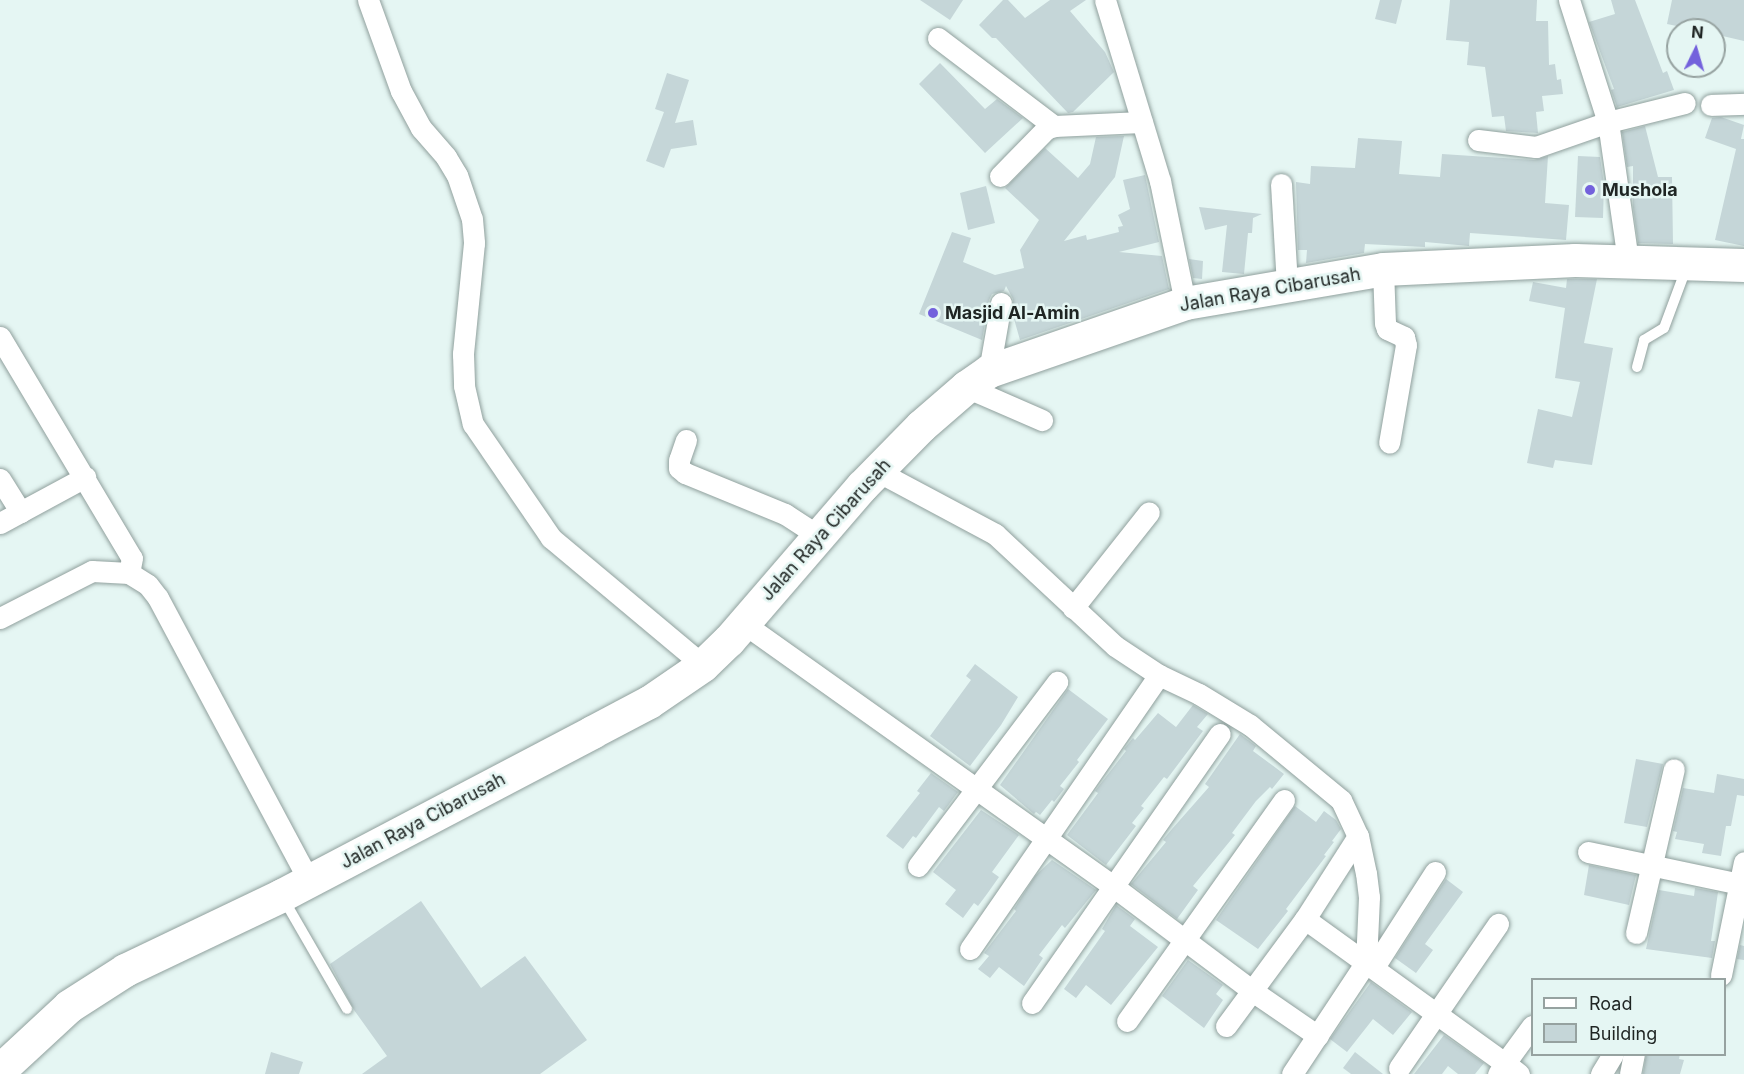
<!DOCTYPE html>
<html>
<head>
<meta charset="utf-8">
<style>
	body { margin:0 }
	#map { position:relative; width:1744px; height:1074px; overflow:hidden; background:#e5f6f3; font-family:Inter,sans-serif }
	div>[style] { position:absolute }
	.building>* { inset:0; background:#c5d6d8 }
	.roads { filter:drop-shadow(0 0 2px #90a09d) drop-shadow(0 0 2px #90a09d) }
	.lane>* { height:10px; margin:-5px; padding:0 5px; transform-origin:5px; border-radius:5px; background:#fff }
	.street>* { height:21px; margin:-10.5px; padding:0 10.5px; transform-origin:10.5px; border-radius:10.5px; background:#fff }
	.primary>* { height:33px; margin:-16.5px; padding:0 16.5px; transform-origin:16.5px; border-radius:16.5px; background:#fff }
	.dots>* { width:16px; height:16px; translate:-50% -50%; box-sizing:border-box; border:3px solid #e5f6f3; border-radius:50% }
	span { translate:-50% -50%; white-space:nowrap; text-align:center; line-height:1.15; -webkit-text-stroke:5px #e5f6f3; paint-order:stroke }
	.poi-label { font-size:18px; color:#1f2523; font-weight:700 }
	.left { translate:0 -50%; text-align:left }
	.street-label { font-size:18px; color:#1f2523 }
	.legend { position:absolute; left:1531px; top:978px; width:195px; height:78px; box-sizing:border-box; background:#e5f6f3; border:2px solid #96a2a0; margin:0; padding:8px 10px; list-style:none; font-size:18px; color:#1f2523 }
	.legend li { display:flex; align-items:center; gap:12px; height:30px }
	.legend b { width:30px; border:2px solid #96a2a0 }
	.north { position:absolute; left:1666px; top:18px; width:60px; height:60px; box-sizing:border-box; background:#e5f6f3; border:2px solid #96a2a0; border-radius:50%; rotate:5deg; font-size:16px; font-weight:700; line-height:24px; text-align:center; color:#1f2523 }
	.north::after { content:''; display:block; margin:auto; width:21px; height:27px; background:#7361dc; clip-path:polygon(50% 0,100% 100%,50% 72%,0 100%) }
</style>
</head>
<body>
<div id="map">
	<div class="building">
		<i style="clip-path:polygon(920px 0,963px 0,950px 20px)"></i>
		<i style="clip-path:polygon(1003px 0,1008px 0,1025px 18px,1050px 0,1086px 0,1070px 11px,1105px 52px,1114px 72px,1073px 112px,1068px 113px,996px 38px,992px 38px,979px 25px)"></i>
		<i style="clip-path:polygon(1380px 0,1402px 0,1396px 24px,1375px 19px)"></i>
		<i style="clip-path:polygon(1450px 0,1537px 0,1536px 21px,1548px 21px,1549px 65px,1555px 64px,1557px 80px,1561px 79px,1563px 94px,1542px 96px,1544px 111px,1536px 112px,1538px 133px,1506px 131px,1504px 116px,1492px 117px,1485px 67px,1467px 65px,1469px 42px,1446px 40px)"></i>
		<i style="clip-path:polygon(1611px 0,1635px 0,1663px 73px,1667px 71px,1674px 90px,1617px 107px,1611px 90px,1614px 89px,1589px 22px,1615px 14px)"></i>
		<i style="clip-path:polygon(1672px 0,1744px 0,1744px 41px,1714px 34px,1714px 30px,1696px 30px,1667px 24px)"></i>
		<i style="clip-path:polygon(940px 63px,985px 109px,997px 99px,1023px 118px,985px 153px,919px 84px)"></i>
		<i style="clip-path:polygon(667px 73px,689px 80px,675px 123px,693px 120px,697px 145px,671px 149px,664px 168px,646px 161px,664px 112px,655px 109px)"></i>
		<i style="clip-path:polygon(1721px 117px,1744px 125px,1741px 139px,1744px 139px,1744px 246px,1715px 240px,1736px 149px,1705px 138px,1712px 118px)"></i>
		<i style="clip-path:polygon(1645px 126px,1658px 177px,1672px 177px,1673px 244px,1638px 243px,1633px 207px,1633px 166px,1627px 167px,1622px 132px)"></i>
		<i style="clip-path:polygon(1124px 136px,1115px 177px,1064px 241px,1086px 235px,1087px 240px,1119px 232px,1118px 227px,1123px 226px,1118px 215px,1130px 209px,1123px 180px,1145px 175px,1159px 242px,1119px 252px,1162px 256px,1169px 289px,1020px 340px,1012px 312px,1013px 299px,1006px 286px,1004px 291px,992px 294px,989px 300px,982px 340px,919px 314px,952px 232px,971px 238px,963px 262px,995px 275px,1024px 268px,1020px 250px,1039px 220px,1005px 188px,1045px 148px,1078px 178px,1090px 164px,1096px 137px)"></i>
		<i style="clip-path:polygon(1358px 138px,1402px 141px,1399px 174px,1440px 177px,1442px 154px,1534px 160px,1548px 156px,1545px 203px,1569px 205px,1566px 240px,1470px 233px,1469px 246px,1425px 242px,1425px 247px,1365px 244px,1364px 253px,1306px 263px,1307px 250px,1298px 250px,1296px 182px,1310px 184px,1311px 166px,1355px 168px)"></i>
		<i style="clip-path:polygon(1578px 156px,1600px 157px,1604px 184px,1603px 218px,1575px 217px)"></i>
		<i style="clip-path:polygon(986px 186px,995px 223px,968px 230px,960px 193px)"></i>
		<i style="clip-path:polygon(1199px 207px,1262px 214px,1253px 218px,1252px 233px,1248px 233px,1244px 274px,1222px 272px,1227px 225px,1205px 230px)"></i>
		<i style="clip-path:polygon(1189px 259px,1203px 261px,1202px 279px,1193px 278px)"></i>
		<i style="clip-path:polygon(1567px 279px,1597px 279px,1584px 343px,1613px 348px,1592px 465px,1555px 460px,1553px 468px,1527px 463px,1538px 409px,1572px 417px,1580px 382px,1555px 378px,1565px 308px,1529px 301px,1533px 282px,1566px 288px)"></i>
		<i style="clip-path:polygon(975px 664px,1018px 697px,1001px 725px,970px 766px,930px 736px,971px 680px,966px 676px)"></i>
		<i style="clip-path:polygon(1068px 689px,1108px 719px,1077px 760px,1079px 762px,1060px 786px,1064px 789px,1054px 802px,1052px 800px,1040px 815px,1036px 812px,1034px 814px,1000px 785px)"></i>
		<i style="clip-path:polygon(1193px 705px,1208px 714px,1197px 727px,1203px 731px,1167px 779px,1164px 777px,1141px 806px,1144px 808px,1132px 823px,1136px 826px,1106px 865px,1067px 835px,1098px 793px,1095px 791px,1126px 751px,1124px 749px,1133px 738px,1135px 740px,1158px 713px,1176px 727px)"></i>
		<i style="clip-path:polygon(1240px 734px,1256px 746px,1253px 751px,1284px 774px,1272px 789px,1270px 787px,1256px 801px,1232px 833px,1235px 835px,1193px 886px,1198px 890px,1177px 919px,1131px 884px,1166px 842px,1163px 840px,1172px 829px,1209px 787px,1205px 784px)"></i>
		<i style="clip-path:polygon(1636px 759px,1663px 764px,1647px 827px,1624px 823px)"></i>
		<i style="clip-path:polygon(931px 773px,958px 792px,944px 811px,939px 807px,916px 838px,913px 836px,903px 849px,886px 836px,920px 793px,917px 791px)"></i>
		<i style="clip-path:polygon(1717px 774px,1744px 779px,1744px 796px,1737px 795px,1731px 826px,1726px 826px,1721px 856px,1702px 853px,1704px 844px,1675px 839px,1677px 832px,1673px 831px,1683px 788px,1714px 793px)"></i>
		<i style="clip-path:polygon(1295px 806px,1316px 822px,1324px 811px,1336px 820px,1341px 829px,1332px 841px,1334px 842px,1324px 855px,1326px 856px,1286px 909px,1288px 911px,1258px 949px,1216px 920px)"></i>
		<i style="clip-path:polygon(981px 810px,1019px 835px,992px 872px,999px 877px,987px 894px,978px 906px,974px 903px,963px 918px,945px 904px,956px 890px,933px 872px)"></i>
		<i style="clip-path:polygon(1052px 860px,1096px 890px,1065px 928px,1062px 925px,1039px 955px,1043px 958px,1024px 986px,999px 967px,990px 978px,978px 969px,989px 956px,984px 953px,1016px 911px,1014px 909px,1035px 876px)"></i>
		<i style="clip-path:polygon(1589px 865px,1636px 875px,1629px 905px,1584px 895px)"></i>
		<i style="clip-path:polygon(1446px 879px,1463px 892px,1425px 944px,1433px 950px,1416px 973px,1395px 958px)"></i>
		<i style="clip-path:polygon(1695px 888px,1718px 892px,1711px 941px,1715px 941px,1712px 958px,1646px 949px,1659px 890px,1694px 896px)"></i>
		<i style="clip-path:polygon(421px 901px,481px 988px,525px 956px,587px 1040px,540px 1074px,362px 1074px,387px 1056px,354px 1010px,330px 964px)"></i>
		<i style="clip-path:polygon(1116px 905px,1135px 919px,1130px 926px,1158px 947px,1111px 1005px,1086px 985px,1076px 998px,1064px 989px,1105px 931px,1102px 929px)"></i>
		<i style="clip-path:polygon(1740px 945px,1744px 946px,1744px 960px,1737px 959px)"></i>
		<i style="clip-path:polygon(1188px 960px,1223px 985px,1216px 994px,1223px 1000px,1204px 1028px,1162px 996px)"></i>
		<i style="clip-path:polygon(1371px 982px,1412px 1012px,1393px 1035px,1373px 1019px,1347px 1052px,1330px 1039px)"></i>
		<i style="clip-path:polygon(1444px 1035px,1484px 1063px,1475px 1074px,1458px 1074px,1448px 1066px,1442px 1074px,1414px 1074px)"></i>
		<i style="clip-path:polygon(271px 1052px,303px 1062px,299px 1074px,265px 1074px)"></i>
		<i style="clip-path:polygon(1355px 1052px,1383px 1074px,1351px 1074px,1343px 1068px)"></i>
		<i style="clip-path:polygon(1646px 1054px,1680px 1054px,1679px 1059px,1684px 1060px,1680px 1074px,1643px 1074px)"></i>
	</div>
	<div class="roads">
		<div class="lane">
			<i style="left:1637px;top:367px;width:28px;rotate:-75deg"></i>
			<i style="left:1644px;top:340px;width:23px;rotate:-31deg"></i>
			<i style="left:1664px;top:328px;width:63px;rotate:-69.6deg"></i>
			<i style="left:283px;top:898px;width:128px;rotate:60deg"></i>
		</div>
		<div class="street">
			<i style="left:368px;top:0;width:97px;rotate:70.1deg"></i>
			<i style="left:401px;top:91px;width:42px;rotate:61.6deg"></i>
			<i style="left:421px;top:128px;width:38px;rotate:49deg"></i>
			<i style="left:446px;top:157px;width:21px;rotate:59deg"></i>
			<i style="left:457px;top:175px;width:46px;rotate:71.2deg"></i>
			<i style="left:472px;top:219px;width:24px;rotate:85deg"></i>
			<i style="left:474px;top:243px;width:112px;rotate:95.7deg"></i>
			<i style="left:463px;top:354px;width:32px;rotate:88deg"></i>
			<i style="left:464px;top:386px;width:39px;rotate:77deg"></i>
			<i style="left:473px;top:424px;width:138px;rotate:55.6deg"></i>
			<i style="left:551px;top:538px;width:198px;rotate:39.9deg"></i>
			<i style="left:1105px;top:0;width:189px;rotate:73.1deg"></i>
			<i style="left:1160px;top:181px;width:125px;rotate:78.4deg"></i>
			<i style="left:1569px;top:0;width:128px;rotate:72.3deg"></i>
			<i style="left:1608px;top:122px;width:139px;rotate:81.8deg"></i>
			<i style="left:938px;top:38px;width:146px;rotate:37.2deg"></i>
			<i style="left:1711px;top:105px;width:33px;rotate:-2deg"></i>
			<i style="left:1478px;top:140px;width:58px;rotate:6.9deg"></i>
			<i style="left:1536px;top:147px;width:76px;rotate:-19.1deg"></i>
			<i style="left:1608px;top:122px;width:79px;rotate:-13.9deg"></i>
			<i style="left:1000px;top:176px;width:66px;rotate:-45.6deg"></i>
			<i style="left:1046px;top:129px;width:9px;rotate:-21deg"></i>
			<i style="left:1054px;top:126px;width:88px;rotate:-2.6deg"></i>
			<i style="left:1281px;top:184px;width:100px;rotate:86.6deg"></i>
			<i style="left:1383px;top:269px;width:54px;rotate:87.9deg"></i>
			<i style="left:1385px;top:323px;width:6px;rotate:72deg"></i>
			<i style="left:1387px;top:329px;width:19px;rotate:25deg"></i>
			<i style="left:1404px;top:337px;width:8px;rotate:76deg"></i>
			<i style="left:1406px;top:345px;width:99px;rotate:99.8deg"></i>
			<i style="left:0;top:337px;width:257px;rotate:59.2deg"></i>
			<i style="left:132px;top:558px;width:15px;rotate:101deg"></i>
			<i style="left:989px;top:371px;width:69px;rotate:-80deg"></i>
			<i style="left:966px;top:387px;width:83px;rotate:23.5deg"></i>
			<i style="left:686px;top:440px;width:21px;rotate:109deg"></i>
			<i style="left:679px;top:460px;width:8px;rotate:90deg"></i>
			<i style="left:679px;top:468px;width:8px;rotate:40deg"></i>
			<i style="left:685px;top:473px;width:108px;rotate:22.3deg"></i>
			<i style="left:785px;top:514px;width:38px;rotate:33deg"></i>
			<i style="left:877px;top:471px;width:134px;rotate:28.1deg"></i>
			<i style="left:995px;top:534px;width:164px;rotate:43deg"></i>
			<i style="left:1115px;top:646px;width:53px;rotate:33.4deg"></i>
			<i style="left:1159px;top:675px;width:44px;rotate:25.4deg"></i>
			<i style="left:1199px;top:694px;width:60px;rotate:31.3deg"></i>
			<i style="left:1250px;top:725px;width:118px;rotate:39.5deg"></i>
			<i style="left:1341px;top:800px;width:40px;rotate:65deg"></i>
			<i style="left:1358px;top:836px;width:38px;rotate:78deg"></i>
			<i style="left:1366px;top:873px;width:24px;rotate:83deg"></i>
			<i style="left:1369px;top:897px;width:65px;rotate:92.6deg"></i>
			<i style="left:1366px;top:962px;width:134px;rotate:123.5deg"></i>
			<i style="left:0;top:479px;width:39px;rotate:58deg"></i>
			<i style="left:0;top:523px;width:97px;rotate:-28.4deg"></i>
			<i style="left:1073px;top:608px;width:122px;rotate:-51.6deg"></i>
			<i style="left:0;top:618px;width:103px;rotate:-27.1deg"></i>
			<i style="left:92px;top:571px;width:37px;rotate:3deg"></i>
			<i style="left:129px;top:573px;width:22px;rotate:32deg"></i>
			<i style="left:148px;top:585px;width:16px;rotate:52deg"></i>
			<i style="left:158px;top:598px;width:321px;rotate:61.9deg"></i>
			<i style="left:743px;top:623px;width:455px;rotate:35.4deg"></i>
			<i style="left:1114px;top:887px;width:171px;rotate:36.9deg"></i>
			<i style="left:1251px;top:990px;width:81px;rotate:34.5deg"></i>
			<i style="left:1588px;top:852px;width:159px;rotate:11.9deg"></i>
			<i style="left:918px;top:866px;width:231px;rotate:-52.9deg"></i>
			<i style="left:1305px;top:919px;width:246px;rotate:35.8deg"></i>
			<i style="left:1505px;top:1063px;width:13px;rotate:122deg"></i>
			<i style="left:1636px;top:933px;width:168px;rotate:-77deg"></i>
			<i style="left:970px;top:949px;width:333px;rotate:-55.4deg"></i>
			<i style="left:1374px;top:967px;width:113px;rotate:-57.3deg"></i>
			<i style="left:1721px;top:975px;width:115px;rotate:-78.5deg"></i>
			<i style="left:1032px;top:1003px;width:328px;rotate:-55.1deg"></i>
			<i style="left:1127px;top:1021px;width:271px;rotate:-54.6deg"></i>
			<i style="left:1226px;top:1026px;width:133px;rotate:-53.6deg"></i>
			<i style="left:1305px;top:919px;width:98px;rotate:-57.4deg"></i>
			<i style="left:1399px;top:1068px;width:175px;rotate:-55.5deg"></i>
			<i style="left:1519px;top:1074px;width:18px;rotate:-142deg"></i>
			<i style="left:1505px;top:1063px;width:46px;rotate:-53.9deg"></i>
			<i style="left:1601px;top:1074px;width:23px;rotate:-59deg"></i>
			<i style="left:1630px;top:1074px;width:20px;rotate:-79deg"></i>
		</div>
		<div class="primary">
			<i style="left:0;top:1070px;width:94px;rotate:-42.8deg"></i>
			<i style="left:69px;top:1006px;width:67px;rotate:-32.7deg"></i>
			<i style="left:125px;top:970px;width:174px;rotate:-25.5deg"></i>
			<i style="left:282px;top:895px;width:350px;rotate:-27.7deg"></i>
			<i style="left:592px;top:732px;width:64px;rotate:-27.8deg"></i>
			<i style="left:649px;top:702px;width:65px;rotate:-34.4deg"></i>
			<i style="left:703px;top:665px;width:36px;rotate:-44deg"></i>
			<i style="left:729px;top:640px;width:203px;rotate:-49.2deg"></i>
			<i style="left:862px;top:486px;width:84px;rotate:-45.5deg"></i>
			<i style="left:921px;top:426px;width:60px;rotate:-40.9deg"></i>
			<i style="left:966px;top:387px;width:28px;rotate:-35deg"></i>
			<i style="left:989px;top:371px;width:207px;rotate:-19.1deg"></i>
			<i style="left:1185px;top:303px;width:201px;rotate:-9.7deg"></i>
			<i style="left:1383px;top:269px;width:192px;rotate:-2.7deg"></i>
			<i style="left:1575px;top:260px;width:169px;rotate:1.7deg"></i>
		</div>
	</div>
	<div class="dots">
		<i style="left:1590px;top:190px;background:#7361dc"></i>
		<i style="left:933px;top:313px;background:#7361dc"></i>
	</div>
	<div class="poi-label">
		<span class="left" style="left:1602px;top:190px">Mushola</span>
		<span class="left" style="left:945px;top:313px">Masjid Al-Amin</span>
	</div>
	<div class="street-label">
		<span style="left:1270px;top:290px;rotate:-10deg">Jalan Raya Cibarusah</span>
		<span style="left:826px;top:530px;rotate:-48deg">Jalan Raya Cibarusah</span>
		<span style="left:423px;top:821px;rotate:-28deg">Jalan Raya Cibarusah</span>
	</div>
	<ul class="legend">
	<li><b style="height:8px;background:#fff"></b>Road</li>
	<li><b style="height:16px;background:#c5d6d8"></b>Building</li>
	</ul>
	<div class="north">N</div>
</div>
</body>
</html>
